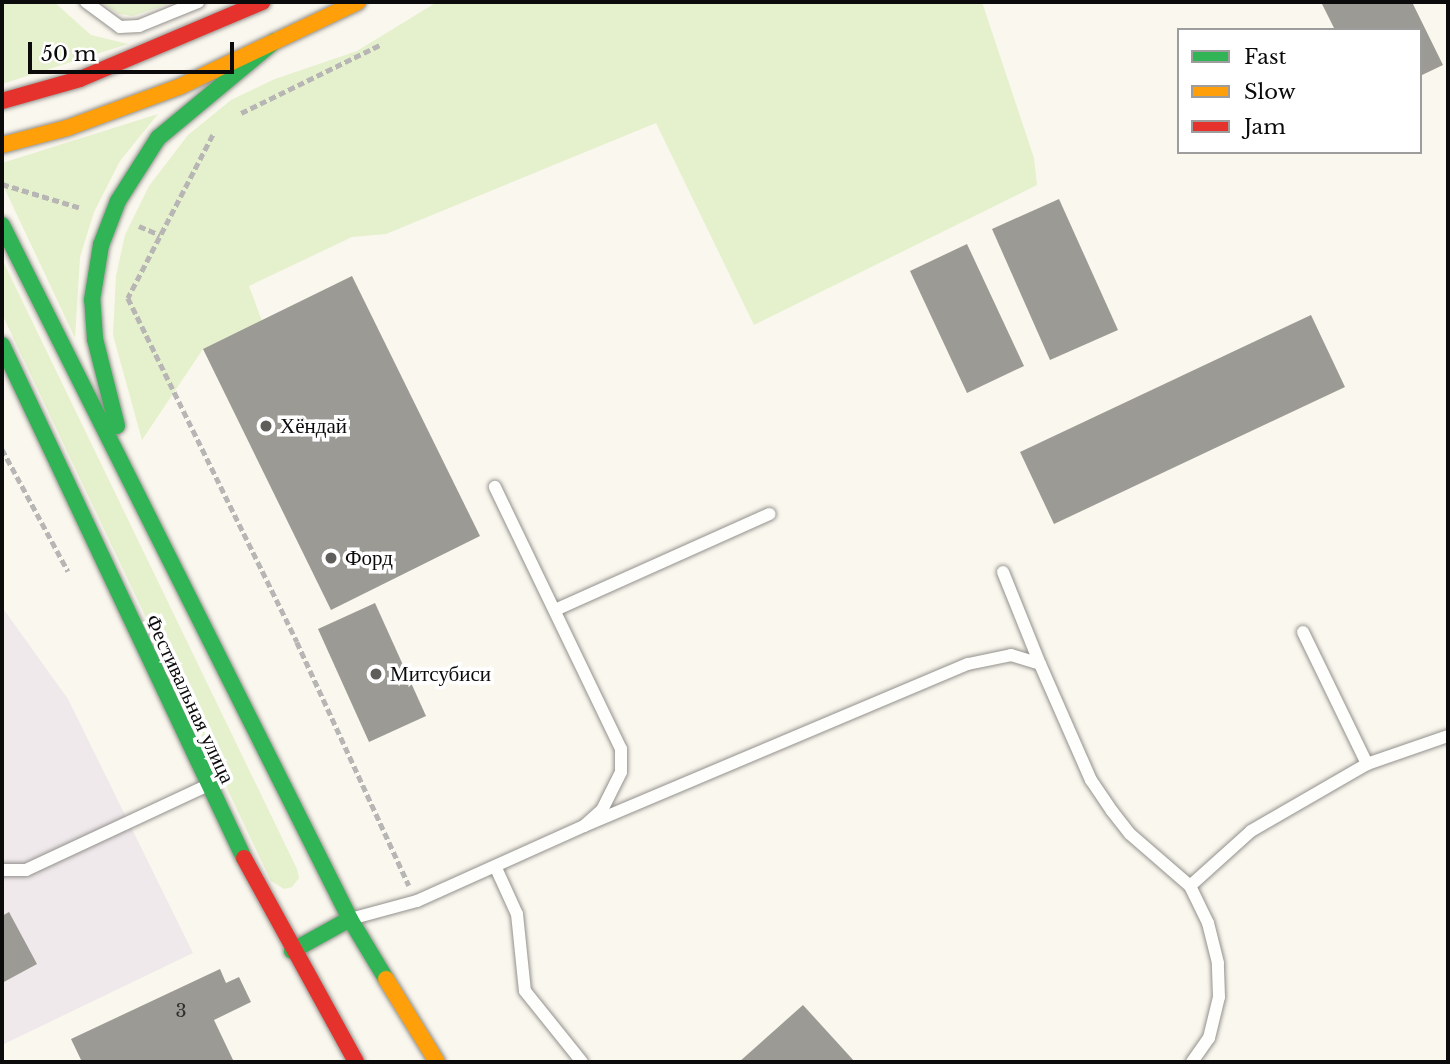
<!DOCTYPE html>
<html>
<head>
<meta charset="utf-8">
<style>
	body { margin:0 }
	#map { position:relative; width:1450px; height:1064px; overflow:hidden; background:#faf7ee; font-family:"Libre Baskerville",serif }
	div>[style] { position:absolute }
	.industrial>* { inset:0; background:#f0e9ec }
	.green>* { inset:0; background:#e5f0cc }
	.building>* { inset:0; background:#9c9a94 }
	.path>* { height:4.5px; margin-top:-2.25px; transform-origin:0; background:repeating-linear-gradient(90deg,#b7b6b5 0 7px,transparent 0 10.5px) }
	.roads { filter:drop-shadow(0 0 2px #93918d) drop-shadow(0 0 2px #93918d) }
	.lane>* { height:12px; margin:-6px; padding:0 6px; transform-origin:6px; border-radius:6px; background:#fefefc }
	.fast>* { height:16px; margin:-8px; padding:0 8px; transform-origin:8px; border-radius:8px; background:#30b455 }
	.slow>* { height:16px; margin:-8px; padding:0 8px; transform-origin:8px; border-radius:8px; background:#ff9f0a }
	.jam>* { height:16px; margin:-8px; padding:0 8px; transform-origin:8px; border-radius:8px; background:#e5322d }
	.dots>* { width:19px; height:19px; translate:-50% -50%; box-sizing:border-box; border:4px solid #fff; border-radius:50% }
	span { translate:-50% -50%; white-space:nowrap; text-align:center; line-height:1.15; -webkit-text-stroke:7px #fff; paint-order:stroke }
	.number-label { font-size:18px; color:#2f2f2d }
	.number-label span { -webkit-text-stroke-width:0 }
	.poi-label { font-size:21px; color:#0b0b0b }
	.left { translate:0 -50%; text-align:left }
	.street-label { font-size:21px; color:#0b0b0b }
	.frame { position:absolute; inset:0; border:4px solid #0b0b0b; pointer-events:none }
	.legend { position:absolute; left:1177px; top:28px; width:245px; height:126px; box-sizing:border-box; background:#fff; border:2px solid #9d9d9d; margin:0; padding:9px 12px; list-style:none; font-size:21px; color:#0b0b0b }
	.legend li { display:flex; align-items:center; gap:14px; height:35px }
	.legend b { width:35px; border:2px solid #9d9d9d }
	.scale { position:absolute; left:28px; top:42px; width:206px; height:32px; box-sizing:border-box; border:4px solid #0b0b0b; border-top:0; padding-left:9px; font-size:21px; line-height:24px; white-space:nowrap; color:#0b0b0b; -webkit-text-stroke:5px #fff; paint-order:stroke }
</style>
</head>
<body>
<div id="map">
	<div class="industrial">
		<i style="clip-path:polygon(2px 607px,68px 699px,193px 953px,2px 1045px)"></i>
	</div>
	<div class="green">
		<i style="clip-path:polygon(2px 2px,54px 2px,91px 35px,128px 44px,2px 84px)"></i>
		<i style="clip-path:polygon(100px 2px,174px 2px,133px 16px,119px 14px)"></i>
		<i style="clip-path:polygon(437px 2px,982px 2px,1034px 158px,1037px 185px,754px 325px,656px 123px,386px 234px,352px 237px,249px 286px,262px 321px,203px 349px,142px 440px,113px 335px,116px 276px,125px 235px,149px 186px,188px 135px,231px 100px,275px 79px,357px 51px)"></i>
		<i style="clip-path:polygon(158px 114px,120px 161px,94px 212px,80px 257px,75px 338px,2px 183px,2px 163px)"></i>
		<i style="clip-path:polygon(2px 259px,297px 869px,299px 878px,292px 887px,284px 889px,271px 881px,2px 314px)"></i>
	</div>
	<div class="building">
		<i style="clip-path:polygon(1321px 2px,1412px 2px,1443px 65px,1420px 76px,1420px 30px,1335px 30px)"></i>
		<i style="clip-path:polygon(1059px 199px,1118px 330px,1050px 360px,992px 229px)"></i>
		<i style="clip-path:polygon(967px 244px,1024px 366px,967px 393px,910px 271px)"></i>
		<i style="clip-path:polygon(352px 276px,480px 536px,331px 610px,203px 349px)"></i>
		<i style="clip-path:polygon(1311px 315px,1345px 387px,1054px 524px,1020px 452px)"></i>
		<i style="clip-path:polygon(375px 603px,426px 716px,369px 742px,318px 629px)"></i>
		<i style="clip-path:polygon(9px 912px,37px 964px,2px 983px,2px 916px)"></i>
		<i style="clip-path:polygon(220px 969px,226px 983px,239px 977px,251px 1002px,214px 1020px,234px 1062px,82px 1062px,71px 1039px)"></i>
		<i style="clip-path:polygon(803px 1005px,855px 1062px,739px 1062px)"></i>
	</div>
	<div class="path">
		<i style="left:241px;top:113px;width:155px;rotate:-26.1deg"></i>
		<i style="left:213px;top:135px;width:184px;rotate:117.5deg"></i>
		<i style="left:128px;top:298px;width:383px;rotate:63.8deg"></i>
		<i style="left:297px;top:642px;width:268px;rotate:65.3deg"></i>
		<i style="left:2px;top:184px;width:83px;rotate:16.9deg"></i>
		<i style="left:139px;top:226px;width:23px;rotate:23deg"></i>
		<i style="left:2px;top:449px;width:139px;rotate:61.6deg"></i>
	</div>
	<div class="roads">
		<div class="lane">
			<i style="left:86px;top:2px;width:42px;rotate:36.3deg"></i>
			<i style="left:120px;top:27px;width:19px;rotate:-3deg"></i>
			<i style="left:139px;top:26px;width:64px;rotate:-22.1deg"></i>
			<i style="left:1003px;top:572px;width:99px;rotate:68.1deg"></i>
			<i style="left:555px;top:610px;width:235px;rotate:-24.1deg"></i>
			<i style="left:1303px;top:632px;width:147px;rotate:64.1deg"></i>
			<i style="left:584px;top:826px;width:417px;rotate:-22.9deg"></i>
			<i style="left:968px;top:664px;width:44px;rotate:-11.8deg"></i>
			<i style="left:1011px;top:655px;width:30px;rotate:17deg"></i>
			<i style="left:1040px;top:664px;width:127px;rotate:66.3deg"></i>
			<i style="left:1091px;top:780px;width:37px;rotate:56deg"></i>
			<i style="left:1112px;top:811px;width:29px;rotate:52deg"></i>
			<i style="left:1130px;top:834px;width:79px;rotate:40.9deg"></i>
			<i style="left:496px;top:868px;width:51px;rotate:65.5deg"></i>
			<i style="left:517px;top:914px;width:77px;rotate:84.1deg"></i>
			<i style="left:525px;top:991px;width:91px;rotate:51.2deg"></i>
			<i style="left:2px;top:870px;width:24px"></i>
			<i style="left:26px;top:870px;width:194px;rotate:-25deg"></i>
			<i style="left:354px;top:918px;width:65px;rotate:-15.1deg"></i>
			<i style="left:417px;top:901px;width:183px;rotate:-24.2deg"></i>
			<i style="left:584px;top:826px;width:24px;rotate:-42deg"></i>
			<i style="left:602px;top:810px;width:42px;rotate:-63.4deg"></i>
			<i style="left:621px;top:772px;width:23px;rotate:-90deg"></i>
			<i style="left:621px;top:749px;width:291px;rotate:-115.7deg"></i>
			<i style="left:1192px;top:1062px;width:29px;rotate:-55deg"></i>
			<i style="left:1209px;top:1038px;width:42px;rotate:-76.3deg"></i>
			<i style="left:1219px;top:997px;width:34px;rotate:-92deg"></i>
			<i style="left:1218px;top:963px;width:41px;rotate:-104deg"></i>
			<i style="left:1208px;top:923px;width:41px;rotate:-115.9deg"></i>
			<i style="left:1190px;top:886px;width:82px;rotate:-42deg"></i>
			<i style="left:1251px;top:831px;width:134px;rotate:-30deg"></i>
			<i style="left:1367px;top:764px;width:86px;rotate:-19.1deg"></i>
		</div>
		<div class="fast">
			<i style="left:2px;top:225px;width:776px;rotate:63.37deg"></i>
			<i style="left:350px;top:919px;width:70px;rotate:59deg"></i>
			<i style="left:2px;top:345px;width:567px;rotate:64.75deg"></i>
			<i style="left:117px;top:426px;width:90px;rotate:-104.2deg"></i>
			<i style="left:95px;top:339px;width:39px;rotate:-94deg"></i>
			<i style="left:92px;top:300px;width:56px;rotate:-80.7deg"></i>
			<i style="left:101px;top:245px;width:47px;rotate:-68.9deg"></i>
			<i style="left:118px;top:201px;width:75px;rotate:-57.6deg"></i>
			<i style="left:158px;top:138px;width:152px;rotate:-39.7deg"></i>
			<i style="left:292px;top:951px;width:66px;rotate:-28.9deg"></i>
		</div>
		<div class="slow">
			<i style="left:2px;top:145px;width:67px;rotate:-14.7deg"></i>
			<i style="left:67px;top:128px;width:119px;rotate:-20.1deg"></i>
			<i style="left:179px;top:87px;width:198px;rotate:-25.4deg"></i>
			<i style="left:386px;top:979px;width:97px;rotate:58.4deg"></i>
		</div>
		<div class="jam">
			<i style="left:2px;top:101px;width:81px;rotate:-15.8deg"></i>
			<i style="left:80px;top:79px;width:198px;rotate:-22.9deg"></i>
			<i style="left:244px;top:858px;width:233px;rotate:61.2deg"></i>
		</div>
	</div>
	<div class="dots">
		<i style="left:266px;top:426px;background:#5f5e5a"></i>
		<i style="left:331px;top:558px;background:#5f5e5a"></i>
		<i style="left:376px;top:674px;background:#5f5e5a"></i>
	</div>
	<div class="number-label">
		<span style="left:181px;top:1011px">3</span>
	</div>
	<div class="poi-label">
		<span class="left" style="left:280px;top:426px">Хёндай</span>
		<span class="left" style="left:345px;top:558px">Форд</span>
		<span class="left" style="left:390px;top:674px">Митсубиси</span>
	</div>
	<div class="street-label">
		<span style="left:190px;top:699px;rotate:65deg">Фестивальная улица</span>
	</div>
	<div class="frame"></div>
	<ul class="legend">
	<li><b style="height:9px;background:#30b455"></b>Fast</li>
	<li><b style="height:9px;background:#ff9f0a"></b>Slow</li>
	<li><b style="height:9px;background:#e5322d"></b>Jam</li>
	</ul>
	<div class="scale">50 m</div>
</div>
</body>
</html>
